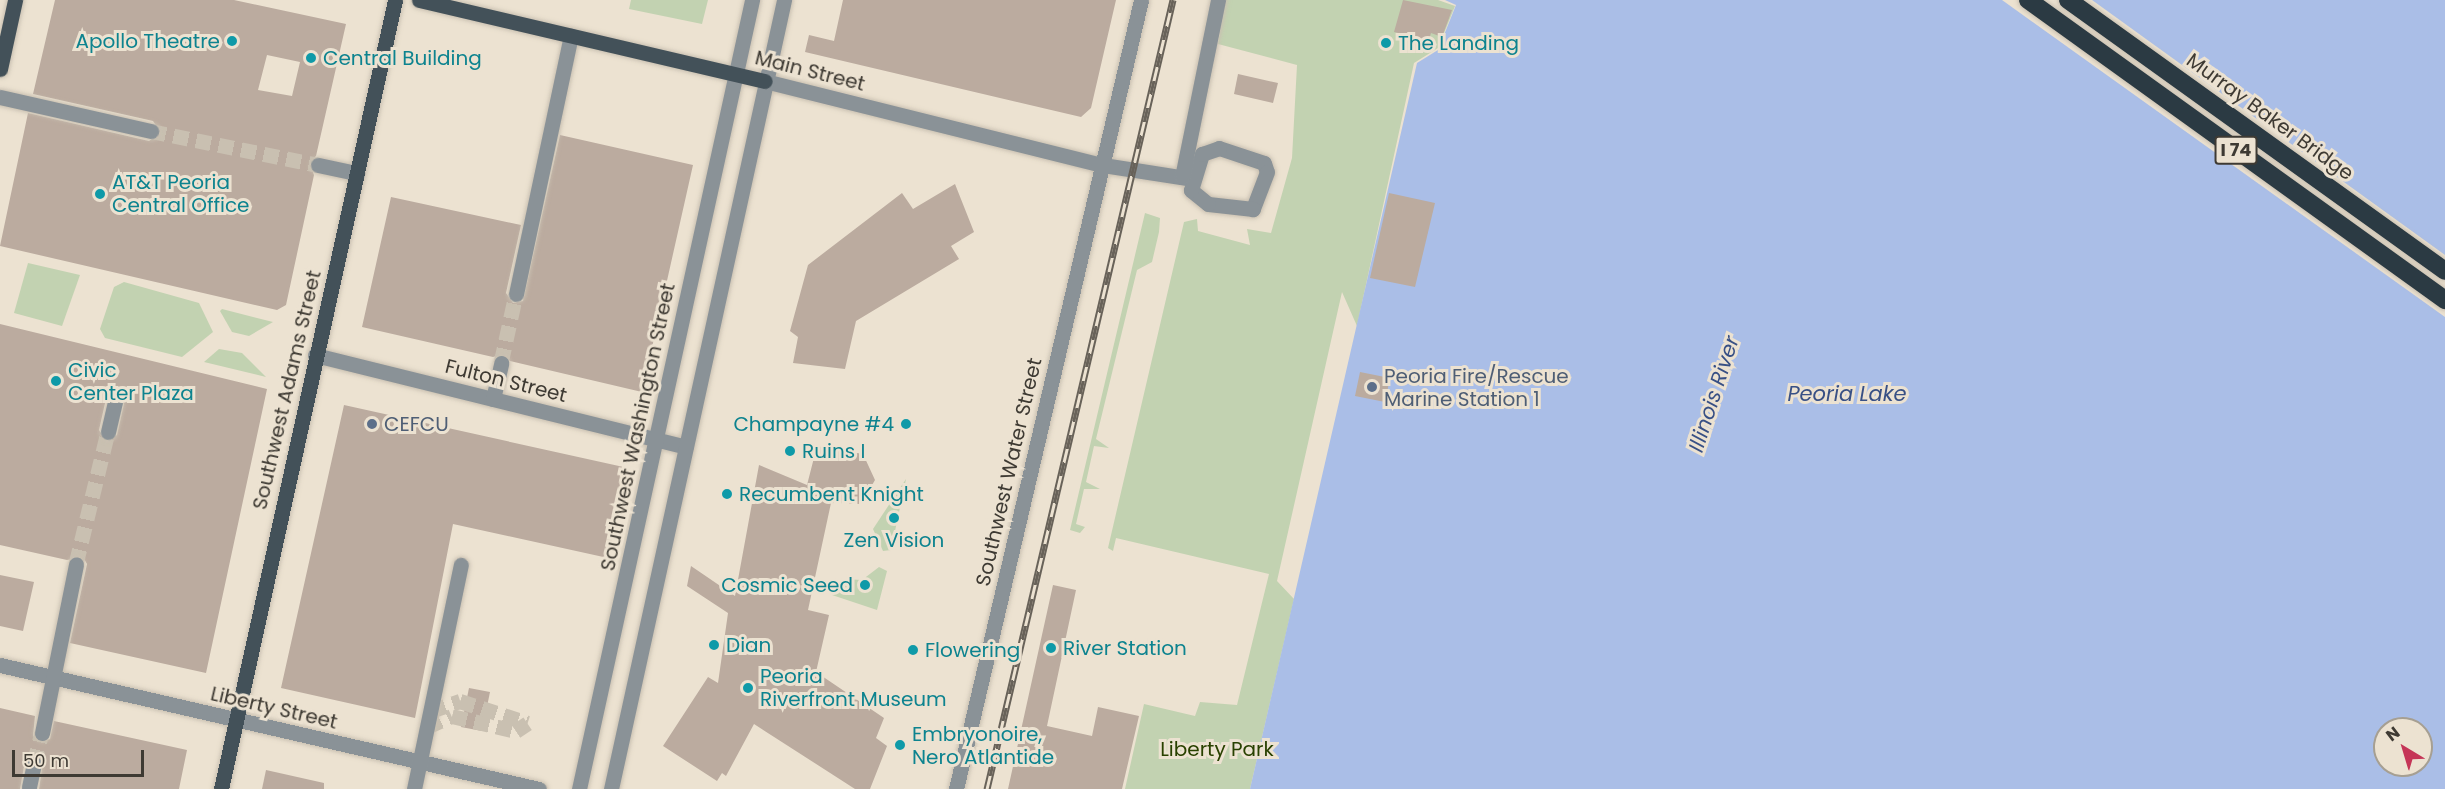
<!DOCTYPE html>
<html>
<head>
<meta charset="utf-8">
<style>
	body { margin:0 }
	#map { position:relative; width:2445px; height:789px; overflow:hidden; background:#ece2d1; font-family:Poppins,sans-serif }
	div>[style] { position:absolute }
	.green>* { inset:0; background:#c2d2b1 }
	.water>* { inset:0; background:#aabee7 }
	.pier>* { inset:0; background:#ece2d1 }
	.building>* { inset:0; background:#bbab9f }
	.minor-tunnel>* { height:15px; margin-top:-7.5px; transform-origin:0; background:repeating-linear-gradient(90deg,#c9c0b1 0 15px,transparent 0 23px) }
	.roads { filter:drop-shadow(0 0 2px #c9c0b1) drop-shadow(0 0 2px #c9c0b1) }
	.minor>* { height:15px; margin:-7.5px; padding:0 7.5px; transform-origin:7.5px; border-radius:7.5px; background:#8a9297 }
	.major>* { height:15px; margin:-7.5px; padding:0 7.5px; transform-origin:7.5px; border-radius:7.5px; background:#435159 }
	.highway>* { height:18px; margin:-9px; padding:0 9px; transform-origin:9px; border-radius:9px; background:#2b3a43 }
	.rail>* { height:7px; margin-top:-3.5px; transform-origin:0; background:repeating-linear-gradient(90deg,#ece2d1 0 14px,#686259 0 28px); box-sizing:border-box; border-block:2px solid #686259 }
	.dots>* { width:16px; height:16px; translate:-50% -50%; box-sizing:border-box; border:3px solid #ece2d1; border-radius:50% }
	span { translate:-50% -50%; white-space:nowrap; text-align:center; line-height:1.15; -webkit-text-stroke:6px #ece2d1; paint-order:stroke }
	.shield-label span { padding:2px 4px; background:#ece2d1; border:2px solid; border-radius:4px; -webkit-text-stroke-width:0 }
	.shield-label { font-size:18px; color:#3e3a33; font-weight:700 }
	.culture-label { font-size:20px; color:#0d838f }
	.right { translate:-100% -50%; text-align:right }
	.left { translate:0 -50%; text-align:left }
	.street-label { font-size:20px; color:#3e3a33 }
	.service-label { font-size:20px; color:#4e5e75 }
	.park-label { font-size:20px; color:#294100 }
	.water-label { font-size:21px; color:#385085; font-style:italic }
	.north { position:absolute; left:2373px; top:717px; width:60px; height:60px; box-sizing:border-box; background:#ece2d1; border:2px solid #a69f92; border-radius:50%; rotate:322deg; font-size:16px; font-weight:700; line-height:24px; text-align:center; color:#3e3a33 }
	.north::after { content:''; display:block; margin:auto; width:21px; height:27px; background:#c53557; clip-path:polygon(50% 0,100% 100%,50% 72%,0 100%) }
	.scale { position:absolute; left:12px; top:750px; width:132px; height:27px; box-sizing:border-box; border:3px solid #3e3a33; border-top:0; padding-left:8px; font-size:18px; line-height:21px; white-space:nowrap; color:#3e3a33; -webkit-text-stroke:4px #ece2d1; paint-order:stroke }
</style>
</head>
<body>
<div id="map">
	<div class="green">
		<i style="clip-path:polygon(631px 0,708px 0,702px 24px,629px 9px)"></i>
		<i style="clip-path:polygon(1225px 0,1438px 0,1455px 6px,1438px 48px,1414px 63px,1357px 326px,1342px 292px,1277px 581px,1294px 599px,1250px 789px,1125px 789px,1144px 704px,1195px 716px,1200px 702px,1237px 705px,1269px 574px,1116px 538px,1113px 551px,1108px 548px,1184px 222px,1197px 219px,1198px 231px,1250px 245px,1247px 229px,1271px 233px,1292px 158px,1297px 65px,1218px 44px)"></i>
		<i style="clip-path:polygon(1145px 213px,1160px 218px,1159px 232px,1152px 262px,1137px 270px,1096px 439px,1109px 448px,1094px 446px,1086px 482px,1100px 489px,1084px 489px,1076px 524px,1085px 527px,1080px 533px,1070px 530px)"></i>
		<i style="clip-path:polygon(28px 263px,80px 275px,62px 326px,14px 313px)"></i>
		<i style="clip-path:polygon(124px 282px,199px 303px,213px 332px,182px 357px,105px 338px,100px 329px,114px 287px)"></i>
		<i style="clip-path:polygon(220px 311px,222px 309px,273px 322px,249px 336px,232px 332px)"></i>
		<i style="clip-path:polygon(219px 349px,242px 353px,266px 377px,204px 362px)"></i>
		<i style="clip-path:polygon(906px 479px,891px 550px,883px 551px,873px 529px)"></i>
		<i style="clip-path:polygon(879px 567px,887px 571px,877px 610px,832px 595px,843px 579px,862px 580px)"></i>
	</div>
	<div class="water">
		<i style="clip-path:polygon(evenodd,1445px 0,2445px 0,2445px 789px,1250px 789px,1417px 63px,1438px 50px,1456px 5px,1445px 0,2385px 729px,2421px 729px,2421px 765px,2385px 765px,2385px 729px)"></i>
	</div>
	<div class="pier">
		<i style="clip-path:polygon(2002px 0,2092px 0,2445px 255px,2445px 317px)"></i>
	</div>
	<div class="building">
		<i style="clip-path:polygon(evenodd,55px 0,234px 0,346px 24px,316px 156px,309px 162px,314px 175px,286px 305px,277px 310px,0 246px,28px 113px,149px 141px,161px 133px,153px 121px,33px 94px,55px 0,267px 55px,300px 62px,292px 96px,258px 90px,267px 55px)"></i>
		<i style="clip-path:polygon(843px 0,1116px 0,1091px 108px,1081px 117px,805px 52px,809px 35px,834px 41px)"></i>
		<i style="clip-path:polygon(1403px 0,1452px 10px,1442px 37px,1431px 33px,1429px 40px,1394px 32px)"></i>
		<i style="clip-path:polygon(1238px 74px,1278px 83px,1273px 103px,1234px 94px)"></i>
		<i style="clip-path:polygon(560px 135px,693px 165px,642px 392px,510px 361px,504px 354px,493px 357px,362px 327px,391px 197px,521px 225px,506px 293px,513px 303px,523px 301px)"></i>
		<i style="clip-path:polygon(955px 184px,974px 232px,951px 246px,959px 259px,856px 321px,845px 369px,793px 363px,798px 337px,790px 331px,808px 265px,902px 193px,913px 209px)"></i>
		<i style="clip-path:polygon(1389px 193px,1435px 203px,1415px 287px,1370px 278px)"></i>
		<i style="clip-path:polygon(evenodd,0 324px,267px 389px,206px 673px,70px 643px,87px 564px,83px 557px,67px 560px,0 545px,0 324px,117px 392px,124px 404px,117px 435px,106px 442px,99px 430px,106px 399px,117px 392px)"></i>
		<i style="clip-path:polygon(1360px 372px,1390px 378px,1385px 402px,1355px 396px)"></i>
		<i style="clip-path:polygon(344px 405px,628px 468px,608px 558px,453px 524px,415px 718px,281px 688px)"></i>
		<i style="clip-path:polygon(817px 446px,863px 454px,875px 480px,861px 504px,831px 503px,808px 610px,829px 615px,816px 672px,884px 718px,876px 738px,887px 746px,870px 789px,855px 789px,754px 724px,726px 776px,722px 773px,717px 781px,663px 746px,708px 677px,718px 683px,728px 613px,687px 586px,691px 566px,735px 596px,759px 465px,807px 485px)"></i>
		<i style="clip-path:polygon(0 575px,34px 582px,23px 631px,0 626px)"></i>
		<i style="clip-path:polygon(1053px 585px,1076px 590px,1047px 726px,1092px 736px,1098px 707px,1139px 716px,1122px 789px,1008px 789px)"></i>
		<i style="clip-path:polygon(469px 688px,490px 692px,482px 731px,461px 727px)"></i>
		<i style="clip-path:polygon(0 708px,35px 716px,33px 736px,40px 742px,50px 739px,54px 721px,187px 750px,179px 789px,39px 789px,43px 762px,35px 754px,25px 761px,20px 789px,0 789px)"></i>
		<i style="clip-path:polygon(266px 770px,324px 783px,324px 789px,262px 789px)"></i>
	</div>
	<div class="minor-tunnel">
		<i style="left:151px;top:131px;width:170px;rotate:11.5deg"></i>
		<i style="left:501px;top:363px;width:71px;rotate:-77.7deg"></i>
		<i style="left:76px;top:564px;width:136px;rotate:-76.4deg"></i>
		<i style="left:431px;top:711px;width:31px;rotate:-19deg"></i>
		<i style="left:460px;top:701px;width:71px;rotate:17.9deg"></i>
		<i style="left:427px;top:727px;width:27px;rotate:-24deg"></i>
		<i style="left:452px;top:716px;width:66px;rotate:13.2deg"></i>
		<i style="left:516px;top:731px;width:14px;rotate:-34deg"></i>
		<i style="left:34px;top:764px;width:32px;rotate:-76deg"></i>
	</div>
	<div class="roads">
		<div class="minor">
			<i style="left:765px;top:81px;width:348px;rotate:14deg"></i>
			<i style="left:1103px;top:165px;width:90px;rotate:8.9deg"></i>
			<i style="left:0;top:97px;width:155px;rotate:12.7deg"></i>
			<i style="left:1219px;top:148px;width:47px;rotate:18.4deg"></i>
			<i style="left:1264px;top:163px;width:9px;rotate:72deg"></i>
			<i style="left:1267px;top:172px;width:40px;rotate:111deg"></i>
			<i style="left:1253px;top:209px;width:45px;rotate:-173.7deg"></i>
			<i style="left:1208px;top:204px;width:22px;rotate:-141deg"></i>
			<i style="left:1191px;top:190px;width:38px;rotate:-73deg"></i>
			<i style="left:1202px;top:154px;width:18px;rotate:-19deg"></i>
			<i style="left:318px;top:165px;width:40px;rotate:12deg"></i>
			<i style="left:1182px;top:177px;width:181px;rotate:-78.5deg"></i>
			<i style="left:516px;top:294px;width:264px;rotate:-78deg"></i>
			<i style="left:315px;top:355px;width:382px;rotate:13.9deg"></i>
			<i style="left:493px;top:399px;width:37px;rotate:-77deg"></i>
			<i style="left:108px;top:432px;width:31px;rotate:-77deg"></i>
			<i style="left:0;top:665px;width:553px;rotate:12.96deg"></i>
			<i style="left:42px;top:733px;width:172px;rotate:-78.6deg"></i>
			<i style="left:29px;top:787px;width:24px;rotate:-78deg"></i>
			<i style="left:414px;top:789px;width:229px;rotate:-78.2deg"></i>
			<i style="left:579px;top:789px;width:808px;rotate:-77.63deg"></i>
			<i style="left:611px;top:789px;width:808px;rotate:-77.63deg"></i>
			<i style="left:956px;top:789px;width:810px;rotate:-76.8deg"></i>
		</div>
		<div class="major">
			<i style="left:419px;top:0;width:355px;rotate:13.2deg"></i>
			<i style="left:0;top:69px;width:71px;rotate:-77.7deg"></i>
			<i style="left:221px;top:789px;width:808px;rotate:-77.56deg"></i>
		</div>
		<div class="highway">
			<i style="left:2028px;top:0;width:514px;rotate:35.73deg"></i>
			<i style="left:2068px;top:0;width:464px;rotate:35.7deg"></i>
		</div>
	</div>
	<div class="rail">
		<i style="left:987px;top:789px;width:811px;rotate:-76.74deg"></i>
	</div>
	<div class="dots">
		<i style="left:232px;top:41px;background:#0f9aa8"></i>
		<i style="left:1386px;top:43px;background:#0f9aa8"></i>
		<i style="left:311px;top:58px;background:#0f9aa8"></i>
		<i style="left:100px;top:194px;background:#0f9aa8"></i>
		<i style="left:56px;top:381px;background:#0f9aa8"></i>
		<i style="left:1372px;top:387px;background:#5c6f8a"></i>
		<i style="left:372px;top:424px;background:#5c6f8a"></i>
		<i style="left:906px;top:424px;background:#0f9aa8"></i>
		<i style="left:790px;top:451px;background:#0f9aa8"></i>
		<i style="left:727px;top:494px;background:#0f9aa8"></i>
		<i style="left:894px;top:518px;background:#0f9aa8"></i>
		<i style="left:865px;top:585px;background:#0f9aa8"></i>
		<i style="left:714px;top:645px;background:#0f9aa8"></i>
		<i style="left:1051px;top:648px;background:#0f9aa8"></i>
		<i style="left:913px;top:650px;background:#0f9aa8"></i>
		<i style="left:748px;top:688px;background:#0f9aa8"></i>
		<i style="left:900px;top:745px;background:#0f9aa8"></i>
	</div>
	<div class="shield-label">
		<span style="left:2236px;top:150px">I 74</span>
	</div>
	<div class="culture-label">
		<span class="right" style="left:220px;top:41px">Apollo Theatre</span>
		<span class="left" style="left:1398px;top:43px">The Landing</span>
		<span class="left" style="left:323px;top:58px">Central Building</span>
		<span class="left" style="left:112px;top:194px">AT&amp;T Peoria<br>Central Office</span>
		<span class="left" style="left:68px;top:382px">Civic<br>Center Plaza</span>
		<span class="right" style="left:894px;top:424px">Champayne #4</span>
		<span class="left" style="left:802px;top:451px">Ruins I</span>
		<span class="left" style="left:739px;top:494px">Recumbent Knight</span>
		<span style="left:894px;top:540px">Zen Vision</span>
		<span class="right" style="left:853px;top:585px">Cosmic Seed</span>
		<span class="left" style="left:726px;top:645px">Dian</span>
		<span class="left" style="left:1063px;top:648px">River Station</span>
		<span class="left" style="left:925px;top:650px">Flowering</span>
		<span class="left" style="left:760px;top:688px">Peoria<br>Riverfront Museum</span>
		<span class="left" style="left:912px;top:746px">Embryonoire,<br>Nero Atlantide</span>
	</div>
	<div class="street-label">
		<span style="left:810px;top:71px;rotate:14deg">Main Street</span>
		<span style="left:2270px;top:117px;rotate:36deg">Murray Baker Bridge</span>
		<span style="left:506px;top:381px;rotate:14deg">Fulton Street</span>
		<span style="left:287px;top:390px;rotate:-77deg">Southwest Adams Street</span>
		<span style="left:638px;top:427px;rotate:-78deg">Southwest Washington Street</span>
		<span style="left:1009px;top:472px;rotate:-77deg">Southwest Water Street</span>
		<span style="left:274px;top:708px;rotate:13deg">Liberty Street</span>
	</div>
	<div class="service-label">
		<span class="left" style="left:1384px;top:388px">Peoria Fire/Rescue<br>Marine Station 1</span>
		<span class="left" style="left:384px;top:424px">CEFCU</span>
	</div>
	<div class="park-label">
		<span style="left:1217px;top:749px">Liberty Park</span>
	</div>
	<div class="water-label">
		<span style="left:1714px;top:394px;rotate:-72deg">Illinois River</span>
		<span style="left:1847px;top:394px">Peoria Lake</span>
	</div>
	<div class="north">N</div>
	<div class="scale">50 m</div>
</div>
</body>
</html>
